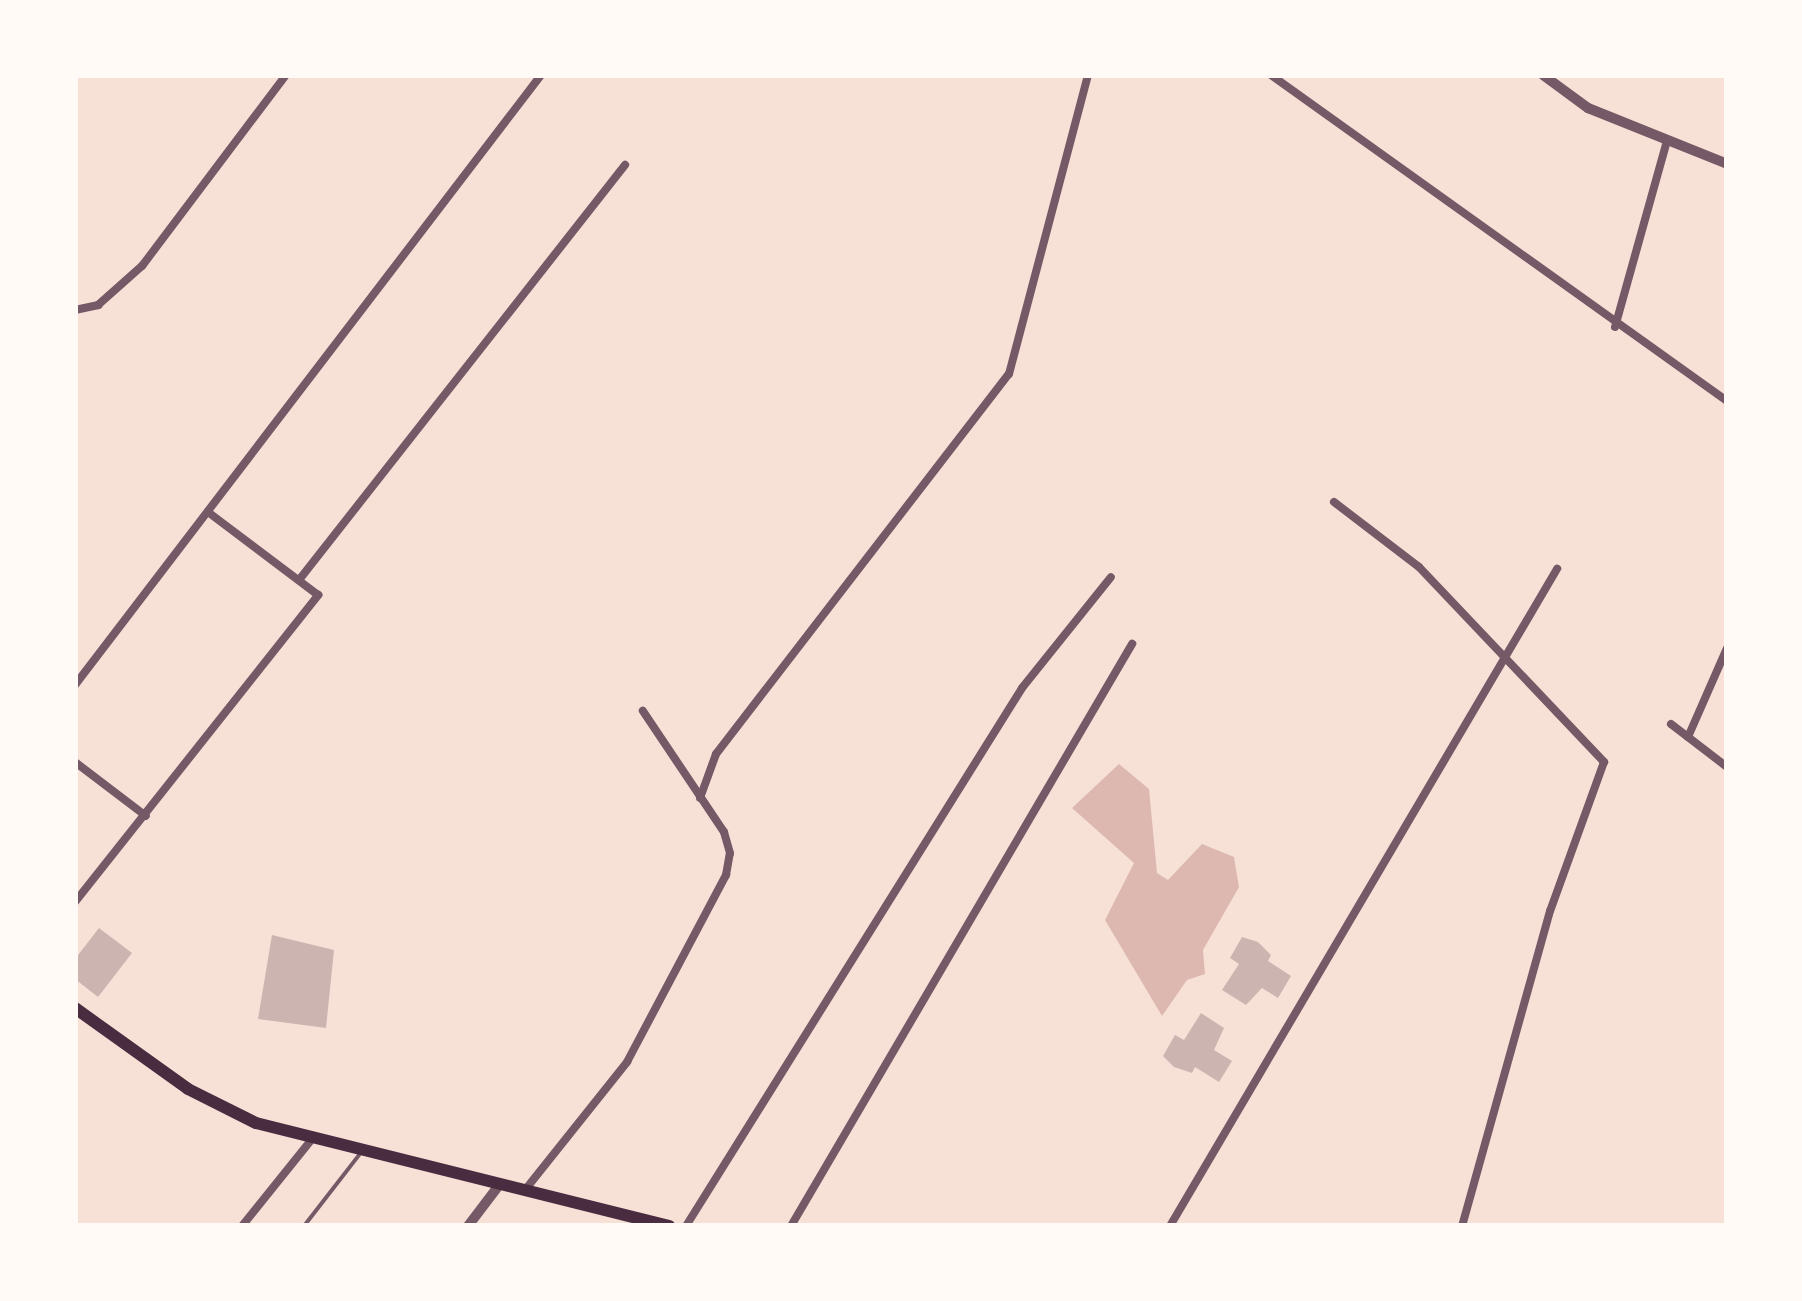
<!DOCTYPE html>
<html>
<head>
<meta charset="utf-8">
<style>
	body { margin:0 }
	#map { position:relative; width:1802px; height:1301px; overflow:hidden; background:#f7e1d7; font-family:Montserrat,sans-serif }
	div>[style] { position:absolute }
	.water>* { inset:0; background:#dcb8b0 }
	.building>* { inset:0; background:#ccb4b1 }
	.service>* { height:4px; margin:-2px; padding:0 2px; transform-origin:2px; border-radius:2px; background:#755966 }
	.minor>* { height:8px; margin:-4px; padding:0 4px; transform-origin:4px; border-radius:4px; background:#755966 }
	.tertiary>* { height:10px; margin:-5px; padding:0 5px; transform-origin:5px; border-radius:5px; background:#755966 }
	.primary>* { height:12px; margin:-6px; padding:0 6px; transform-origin:6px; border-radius:6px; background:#4a2c40 }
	span { translate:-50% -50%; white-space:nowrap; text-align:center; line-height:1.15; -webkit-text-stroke:8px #fffaf5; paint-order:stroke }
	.frame { position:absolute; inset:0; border:78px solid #fffaf5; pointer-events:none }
</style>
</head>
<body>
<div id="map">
	<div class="water">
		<i style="clip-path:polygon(1119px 764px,1149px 789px,1157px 873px,1168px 880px,1202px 844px,1234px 857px,1239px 887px,1203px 950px,1205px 974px,1187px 980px,1162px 1016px,1105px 920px,1134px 863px,1072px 808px)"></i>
	</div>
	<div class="building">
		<i style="clip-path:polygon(99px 928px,132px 953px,98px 997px,75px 979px,75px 959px)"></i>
		<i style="clip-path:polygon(272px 935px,334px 950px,326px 1028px,258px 1019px)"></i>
		<i style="clip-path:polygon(1242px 937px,1258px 942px,1271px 955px,1268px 961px,1291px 976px,1278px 998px,1262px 988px,1246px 1005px,1222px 990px,1239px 964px,1230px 958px)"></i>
		<i style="clip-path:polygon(1201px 1013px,1224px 1028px,1214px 1050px,1232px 1061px,1219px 1082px,1195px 1067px,1192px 1073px,1174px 1067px,1163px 1056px,1175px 1035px,1184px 1040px)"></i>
	</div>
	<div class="service">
		<i style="left:304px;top:1226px;width:90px;rotate:-52.2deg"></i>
	</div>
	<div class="minor">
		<i style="left:1271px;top:75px;width:561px;rotate:35.56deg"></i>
		<i style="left:75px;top:310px;width:24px;rotate:-12deg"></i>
		<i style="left:98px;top:305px;width:59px;rotate:-41.6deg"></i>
		<i style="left:142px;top:266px;width:239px;rotate:-53deg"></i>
		<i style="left:1615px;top:327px;width:193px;rotate:-74.4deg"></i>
		<i style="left:1334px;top:502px;width:107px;rotate:37.4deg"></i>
		<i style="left:1419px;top:567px;width:269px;rotate:46.5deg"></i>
		<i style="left:1604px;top:762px;width:158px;rotate:109.9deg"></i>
		<i style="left:1550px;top:911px;width:327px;rotate:105.6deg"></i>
		<i style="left:299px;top:580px;width:528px;rotate:-51.85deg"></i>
		<i style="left:75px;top:685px;width:768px;rotate:-52.62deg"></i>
		<i style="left:1671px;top:724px;width:71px;rotate:37.5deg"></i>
		<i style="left:1688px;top:737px;width:97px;rotate:-66.3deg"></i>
		<i style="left:75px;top:762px;width:89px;rotate:37.3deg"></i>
		<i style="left:700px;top:798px;width:47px;rotate:-70deg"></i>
		<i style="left:716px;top:754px;width:480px;rotate:-52.4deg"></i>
		<i style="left:1009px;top:374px;width:309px;rotate:-75.2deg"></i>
		<i style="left:75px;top:902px;width:392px;rotate:-51.6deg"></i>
		<i style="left:318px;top:595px;width:136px;rotate:-143deg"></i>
		<i style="left:525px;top:1190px;width:164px;rotate:-51.4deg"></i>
		<i style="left:627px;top:1062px;width:212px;rotate:-62.1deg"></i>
		<i style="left:726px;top:875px;width:22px;rotate:-80deg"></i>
		<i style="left:730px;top:853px;width:22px;rotate:-106deg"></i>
		<i style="left:724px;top:832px;width:146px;rotate:-123.8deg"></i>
		<i style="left:242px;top:1226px;width:112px;rotate:-51.2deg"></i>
		<i style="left:686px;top:1226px;width:634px;rotate:-58.01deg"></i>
		<i style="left:1022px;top:688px;width:142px;rotate:-51.3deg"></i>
		<i style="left:791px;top:1226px;width:675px;rotate:-59.63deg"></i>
		<i style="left:1170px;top:1226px;width:763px;rotate:-59.5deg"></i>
	</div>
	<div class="tertiary">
		<i style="left:1543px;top:75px;width:56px;rotate:36.3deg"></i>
		<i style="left:1588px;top:108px;width:150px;rotate:21.9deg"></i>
		<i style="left:468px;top:1226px;width:53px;rotate:-52.7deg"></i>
	</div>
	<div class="primary">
		<i style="left:75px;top:1008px;width:139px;rotate:35.6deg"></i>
		<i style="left:188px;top:1089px;width:76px;rotate:26.6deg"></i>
		<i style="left:256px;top:1123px;width:426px;rotate:14deg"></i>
	</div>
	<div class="frame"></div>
</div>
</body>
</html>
